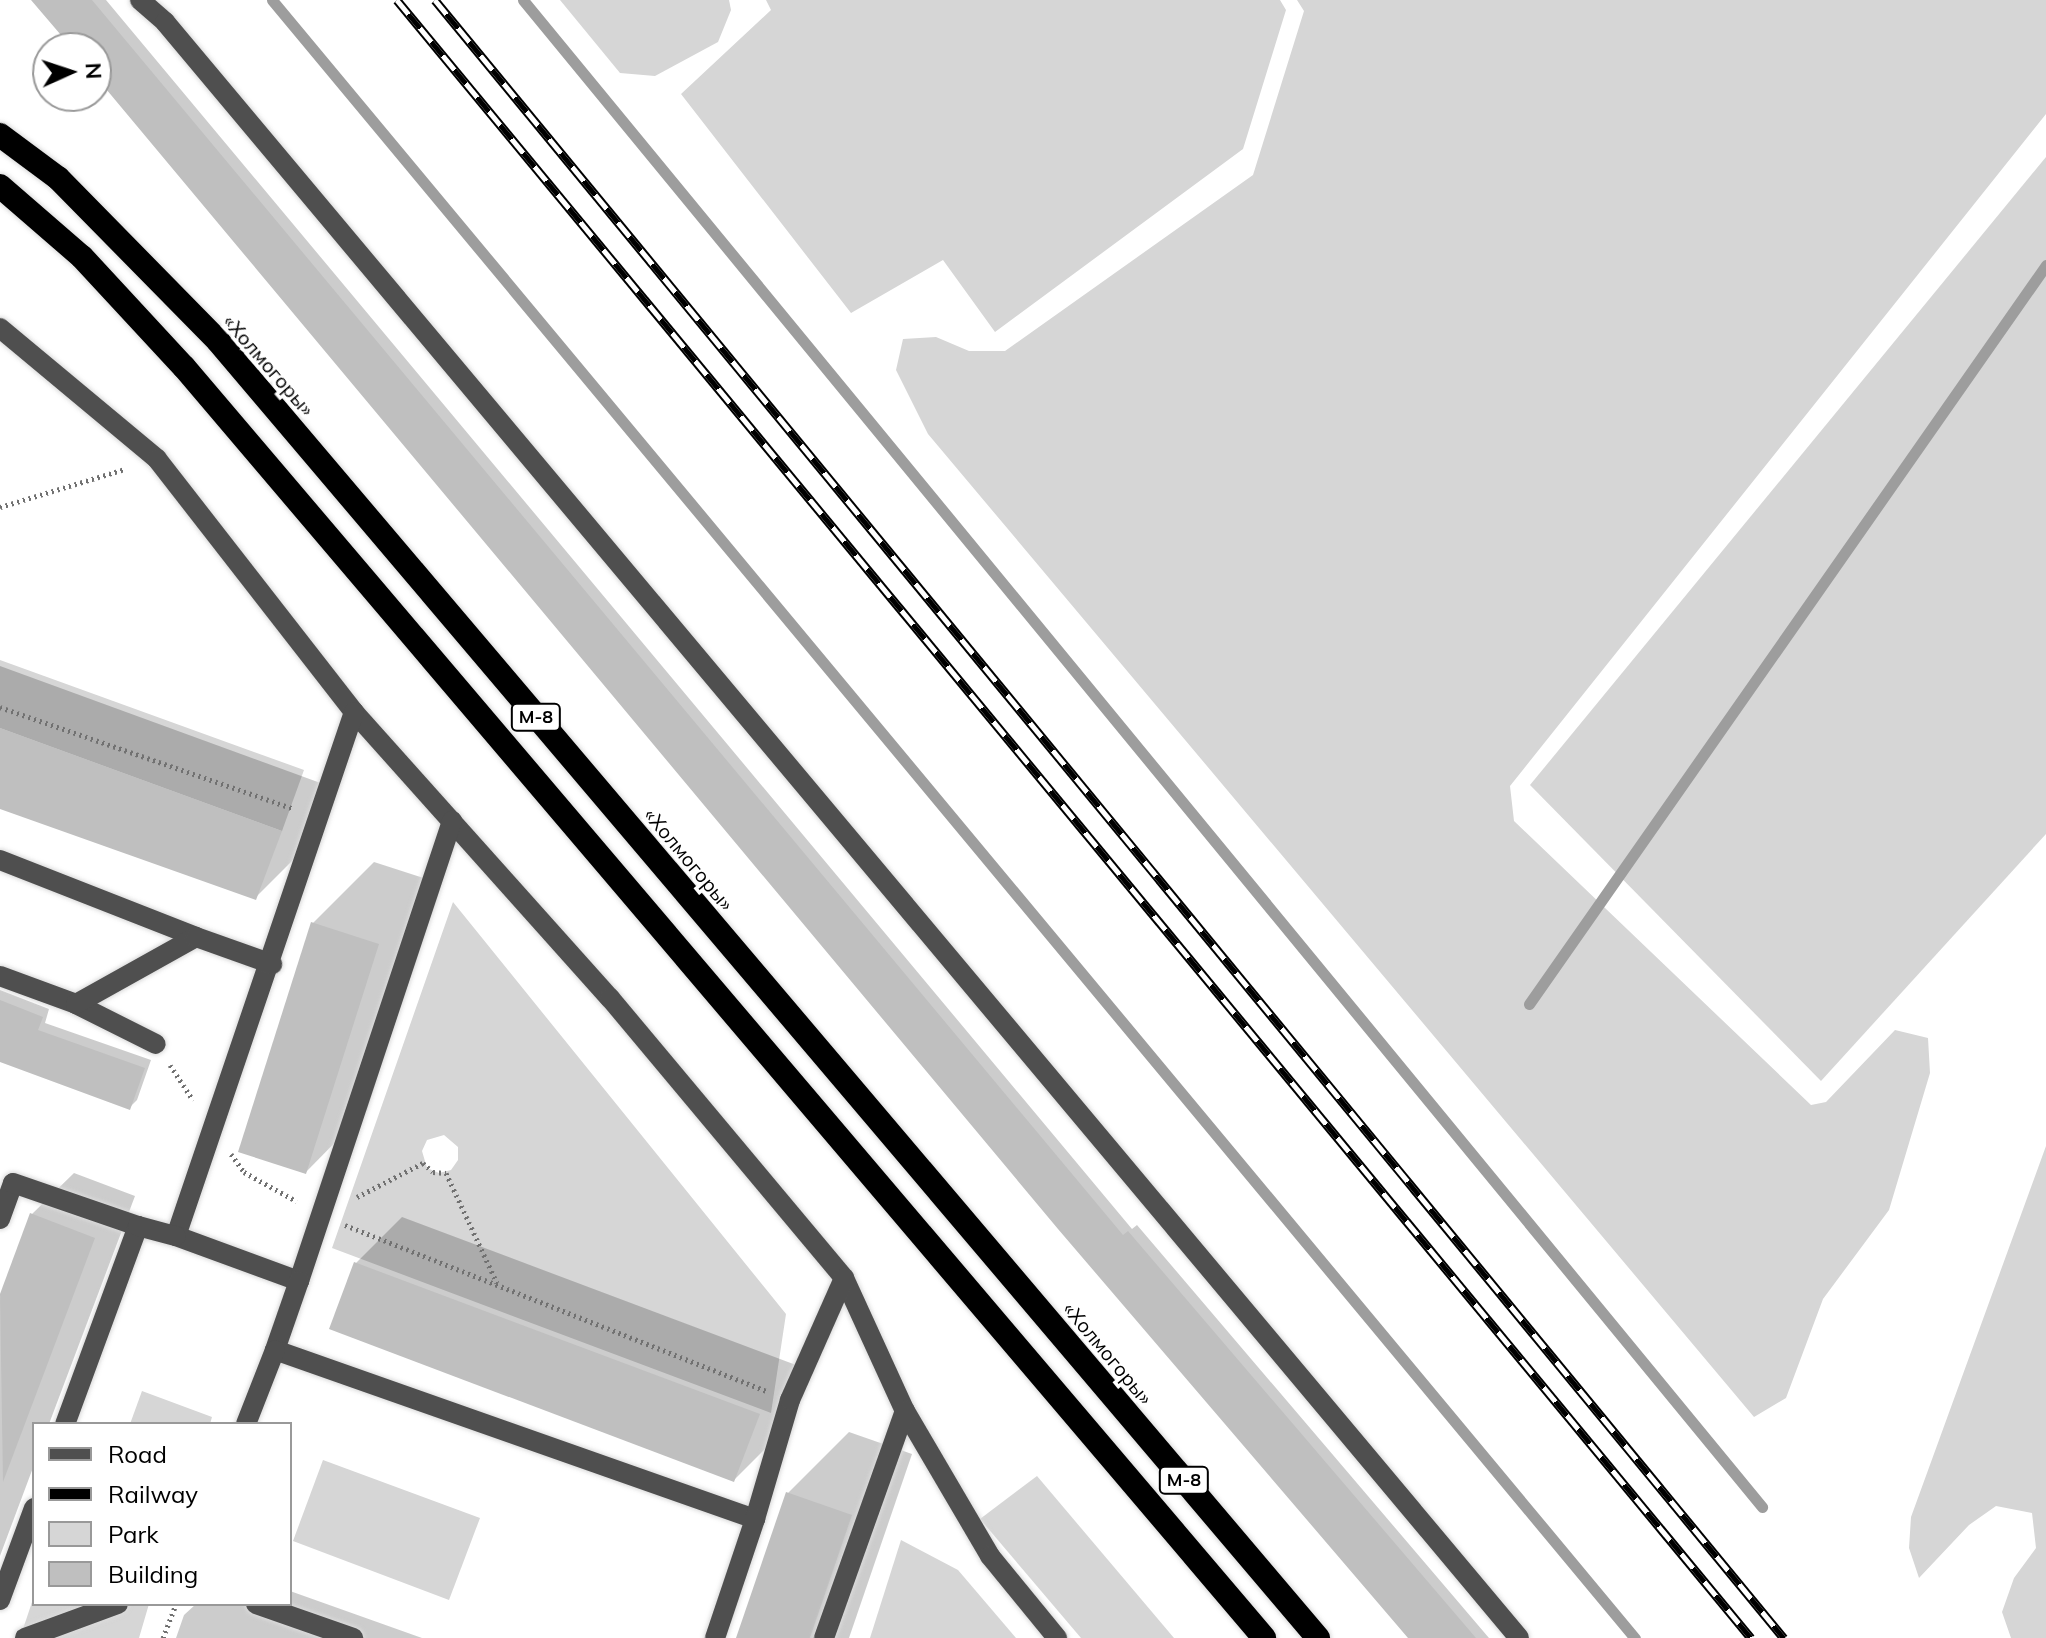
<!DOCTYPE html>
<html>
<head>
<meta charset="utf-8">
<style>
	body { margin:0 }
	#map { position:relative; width:2046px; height:1638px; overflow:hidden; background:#fff; font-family:Mulish,sans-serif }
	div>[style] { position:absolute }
	.green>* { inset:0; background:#d6d6d6 }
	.shadow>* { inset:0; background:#0003 }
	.stream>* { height:11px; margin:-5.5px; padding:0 5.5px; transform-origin:5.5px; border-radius:5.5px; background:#9d9d9d }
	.building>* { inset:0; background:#bfbfbf }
	.path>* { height:5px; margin-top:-2.5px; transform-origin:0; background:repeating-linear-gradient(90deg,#717171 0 2px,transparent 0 6px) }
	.roads { filter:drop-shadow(0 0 2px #dbdbdb) drop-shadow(0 0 2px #dbdbdb) }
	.minor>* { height:20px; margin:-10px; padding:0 10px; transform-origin:10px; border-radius:10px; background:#4f4f4f }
	.highway>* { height:24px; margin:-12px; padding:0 12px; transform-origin:12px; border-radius:12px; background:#000 }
	.rail>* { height:9px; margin-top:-4.5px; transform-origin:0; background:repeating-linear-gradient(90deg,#fff 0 18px,#000 0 36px); box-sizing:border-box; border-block:2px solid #000 }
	span { translate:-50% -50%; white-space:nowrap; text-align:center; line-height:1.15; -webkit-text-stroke:7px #fff; paint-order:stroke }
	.shield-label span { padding:2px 6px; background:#fff; border:2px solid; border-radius:6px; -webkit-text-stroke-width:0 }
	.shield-label { font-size:18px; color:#000; font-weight:700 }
	.street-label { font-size:20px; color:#000 }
	.legend { position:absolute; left:32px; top:1422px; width:260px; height:184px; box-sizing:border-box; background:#fff; border:2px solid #999; margin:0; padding:10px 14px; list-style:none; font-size:24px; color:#000 }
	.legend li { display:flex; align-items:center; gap:16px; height:40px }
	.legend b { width:40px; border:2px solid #999 }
	.north { position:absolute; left:32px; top:32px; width:80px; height:80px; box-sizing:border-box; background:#fff; border:2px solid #999; border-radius:50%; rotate:87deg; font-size:22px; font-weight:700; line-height:32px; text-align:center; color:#000 }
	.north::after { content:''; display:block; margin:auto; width:28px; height:36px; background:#000; clip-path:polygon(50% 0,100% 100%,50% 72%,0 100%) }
</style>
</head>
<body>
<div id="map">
	<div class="green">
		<i style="clip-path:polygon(560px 0,729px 0,731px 10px,718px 42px,655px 76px,620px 73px)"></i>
		<i style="clip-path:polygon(766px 0,1280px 0,1286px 10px,1243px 149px,995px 332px,943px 260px,851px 313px,681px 94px,771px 10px)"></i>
		<i style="clip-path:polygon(1297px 0,2046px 0,2046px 114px,1510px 786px,1514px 821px,1811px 1105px,1826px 1102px,1895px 1030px,1928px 1038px,1930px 1073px,1889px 1210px,1823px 1299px,1786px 1398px,1754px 1417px,928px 434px,896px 370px,903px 339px,936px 337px,969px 351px,1005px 351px,1253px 175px,1304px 11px)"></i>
		<i style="clip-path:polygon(2046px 157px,2046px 834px,1821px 1081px,1530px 785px)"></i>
		<i style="clip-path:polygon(0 660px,304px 770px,282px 831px,0 728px)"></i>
		<i style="clip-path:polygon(evenodd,453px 902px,786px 1314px,771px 1413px,332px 1248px,453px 902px,444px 1135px,458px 1147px,458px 1160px,451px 1170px,439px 1173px,427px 1168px,422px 1151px,427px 1140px,444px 1135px)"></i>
		<i style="clip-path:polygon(2046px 1146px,2046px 1638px,2011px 1638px,2002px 1612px,2014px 1578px,2036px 1548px,2032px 1513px,1996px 1506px,1969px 1525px,1919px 1578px,1909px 1548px,1911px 1517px)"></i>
		<i style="clip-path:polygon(142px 1391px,212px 1417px,210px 1424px,130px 1424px)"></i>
		<i style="clip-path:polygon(323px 1460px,480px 1518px,449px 1600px,293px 1541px)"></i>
		<i style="clip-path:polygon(1037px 1476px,1174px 1638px,1081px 1638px,980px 1519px)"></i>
		<i style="clip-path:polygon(901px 1540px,958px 1570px,1016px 1638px,870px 1638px)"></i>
		<i style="clip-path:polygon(34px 1596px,34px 1604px,149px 1604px,139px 1638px,20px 1638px)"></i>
	</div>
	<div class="shadow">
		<i style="clip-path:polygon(34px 0,106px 0,1132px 1229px,1137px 1225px,1489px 1638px,1410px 1638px,96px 74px,96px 48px,74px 48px)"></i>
		<i style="clip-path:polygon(0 666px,326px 785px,302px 851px,256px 897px,0 807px)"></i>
		<i style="clip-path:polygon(374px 862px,439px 883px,367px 1110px,306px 1172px,313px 923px)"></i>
		<i style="clip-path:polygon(0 990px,49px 1009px,45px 1023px,151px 1060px,137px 1100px,129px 1108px,0 1059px)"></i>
		<i style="clip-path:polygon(74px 1173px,135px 1196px,49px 1424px,34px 1424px,34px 1465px,0 1556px,0 1300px,32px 1214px)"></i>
		<i style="clip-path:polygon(402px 1217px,804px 1368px,780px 1434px,734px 1480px,332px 1328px,356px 1263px)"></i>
		<i style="clip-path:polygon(849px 1432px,912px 1454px,849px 1638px,738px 1638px,788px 1493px)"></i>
		<i style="clip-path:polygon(290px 1591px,422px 1638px,176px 1638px,184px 1615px,196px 1604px,290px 1604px)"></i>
	</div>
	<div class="stream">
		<i style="left:272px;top:0;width:2131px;rotate:50.24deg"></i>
		<i style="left:523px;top:0;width:1951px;rotate:50.57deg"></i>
		<i style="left:1529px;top:1004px;width:902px;rotate:-55.02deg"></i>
	</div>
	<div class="building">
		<i style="clip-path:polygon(31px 0,92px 0,1123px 1235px,1128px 1231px,1476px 1638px,1408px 1638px,1058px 1229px,96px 77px,96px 48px,72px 48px)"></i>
		<i style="clip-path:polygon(0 728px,282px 831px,256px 900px,0 809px)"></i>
		<i style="clip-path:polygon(311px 922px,379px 944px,306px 1174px,238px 1152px)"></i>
		<i style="clip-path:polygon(0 1000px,43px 1017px,38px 1030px,145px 1068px,130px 1110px,0 1062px)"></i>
		<i style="clip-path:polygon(30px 1213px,95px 1238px,3px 1482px,0 1294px)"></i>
		<i style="clip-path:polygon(354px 1262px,760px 1414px,734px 1482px,329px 1329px)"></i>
		<i style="clip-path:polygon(786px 1492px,852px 1515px,810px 1638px,736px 1638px)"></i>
	</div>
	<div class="path">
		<i style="left:0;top:507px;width:131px;rotate:-16.9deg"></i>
		<i style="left:0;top:707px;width:311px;rotate:19.1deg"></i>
		<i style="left:170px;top:1065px;width:42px;rotate:56.7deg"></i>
		<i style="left:231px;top:1154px;width:22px;rotate:54deg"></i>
		<i style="left:244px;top:1172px;width:60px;rotate:29.1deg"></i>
		<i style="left:357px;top:1197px;width:74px;rotate:-27.3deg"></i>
		<i style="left:423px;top:1163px;width:13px;rotate:42deg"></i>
		<i style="left:433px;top:1172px;width:13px;rotate:4deg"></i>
		<i style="left:446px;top:1173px;width:121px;rotate:65.1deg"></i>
		<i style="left:345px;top:1225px;width:453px;rotate:21.5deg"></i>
		<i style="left:163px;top:1638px;width:36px;rotate:-69deg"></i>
	</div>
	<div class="roads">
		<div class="minor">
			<i style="left:140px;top:0;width:33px;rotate:41deg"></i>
			<i style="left:165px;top:22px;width:2108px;rotate:50.04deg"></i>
			<i style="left:0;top:328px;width:204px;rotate:39.8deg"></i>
			<i style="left:157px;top:459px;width:321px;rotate:52.1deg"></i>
			<i style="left:354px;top:712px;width:384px;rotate:48.2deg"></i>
			<i style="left:610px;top:998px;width:365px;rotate:50.1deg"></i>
			<i style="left:844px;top:1278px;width:146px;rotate:65.4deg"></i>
			<i style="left:905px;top:1411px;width:168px;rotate:59.6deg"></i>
			<i style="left:990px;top:1556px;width:106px;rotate:50.7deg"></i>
			<i style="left:354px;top:712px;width:553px;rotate:108.76deg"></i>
			<i style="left:176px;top:1236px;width:131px;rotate:20.1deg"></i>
			<i style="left:299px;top:1281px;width:485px;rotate:-71.6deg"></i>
			<i style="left:0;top:860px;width:211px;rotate:21.4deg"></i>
			<i style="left:0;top:976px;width:81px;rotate:20.2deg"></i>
			<i style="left:76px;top:1004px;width:89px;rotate:26.6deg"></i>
			<i style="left:76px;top:1004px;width:137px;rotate:-29.2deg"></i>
			<i style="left:196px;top:937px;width:81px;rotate:19.6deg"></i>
			<i style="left:0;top:1219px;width:38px;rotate:-70deg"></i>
			<i style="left:13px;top:1183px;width:132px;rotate:19deg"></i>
			<i style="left:138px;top:1226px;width:211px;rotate:110.2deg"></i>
			<i style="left:138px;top:1226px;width:39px;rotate:15deg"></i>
			<i style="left:299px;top:1281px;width:73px;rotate:109.2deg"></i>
			<i style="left:275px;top:1350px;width:509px;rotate:19.4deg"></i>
			<i style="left:755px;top:1519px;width:124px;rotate:-73.6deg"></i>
			<i style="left:790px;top:1400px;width:133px;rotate:-66.1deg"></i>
			<i style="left:246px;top:1424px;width:79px;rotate:-68.6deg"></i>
			<i style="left:0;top:1600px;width:98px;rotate:-69.7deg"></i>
			<i style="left:256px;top:1604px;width:103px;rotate:19.3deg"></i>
			<i style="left:25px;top:1638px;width:99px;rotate:-20.1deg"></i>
			<i style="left:715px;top:1638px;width:126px;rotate:-71.4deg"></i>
			<i style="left:824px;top:1638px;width:241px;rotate:-70.4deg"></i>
		</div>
		<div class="highway">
			<i style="left:0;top:135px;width:72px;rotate:36.6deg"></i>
			<i style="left:58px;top:178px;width:228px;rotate:45.5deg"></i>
			<i style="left:218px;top:341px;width:1701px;rotate:49.7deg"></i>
			<i style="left:0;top:186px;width:108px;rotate:40.9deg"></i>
			<i style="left:82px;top:257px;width:150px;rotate:47.2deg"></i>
			<i style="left:184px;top:367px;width:1668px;rotate:49.64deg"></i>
		</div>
	</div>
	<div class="rail">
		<i style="left:397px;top:0;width:2125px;rotate:50.42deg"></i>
		<i style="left:435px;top:0;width:2122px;rotate:50.53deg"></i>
	</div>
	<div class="shield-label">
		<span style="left:536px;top:717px">М-8</span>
		<span style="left:1184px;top:1480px">М-8</span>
	</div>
	<div class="street-label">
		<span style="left:269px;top:365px;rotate:49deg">«Холмогоры»</span>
		<span style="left:689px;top:859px;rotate:50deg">«Холмогоры»</span>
		<span style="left:1108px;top:1353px;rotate:50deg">«Холмогоры»</span>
	</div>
	<ul class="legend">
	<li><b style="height:10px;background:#4f4f4f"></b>Road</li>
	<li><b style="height:10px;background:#000"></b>Railway</li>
	<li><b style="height:22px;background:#d6d6d6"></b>Park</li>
	<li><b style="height:22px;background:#bfbfbf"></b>Building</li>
	</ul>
	<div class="north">N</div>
</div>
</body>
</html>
